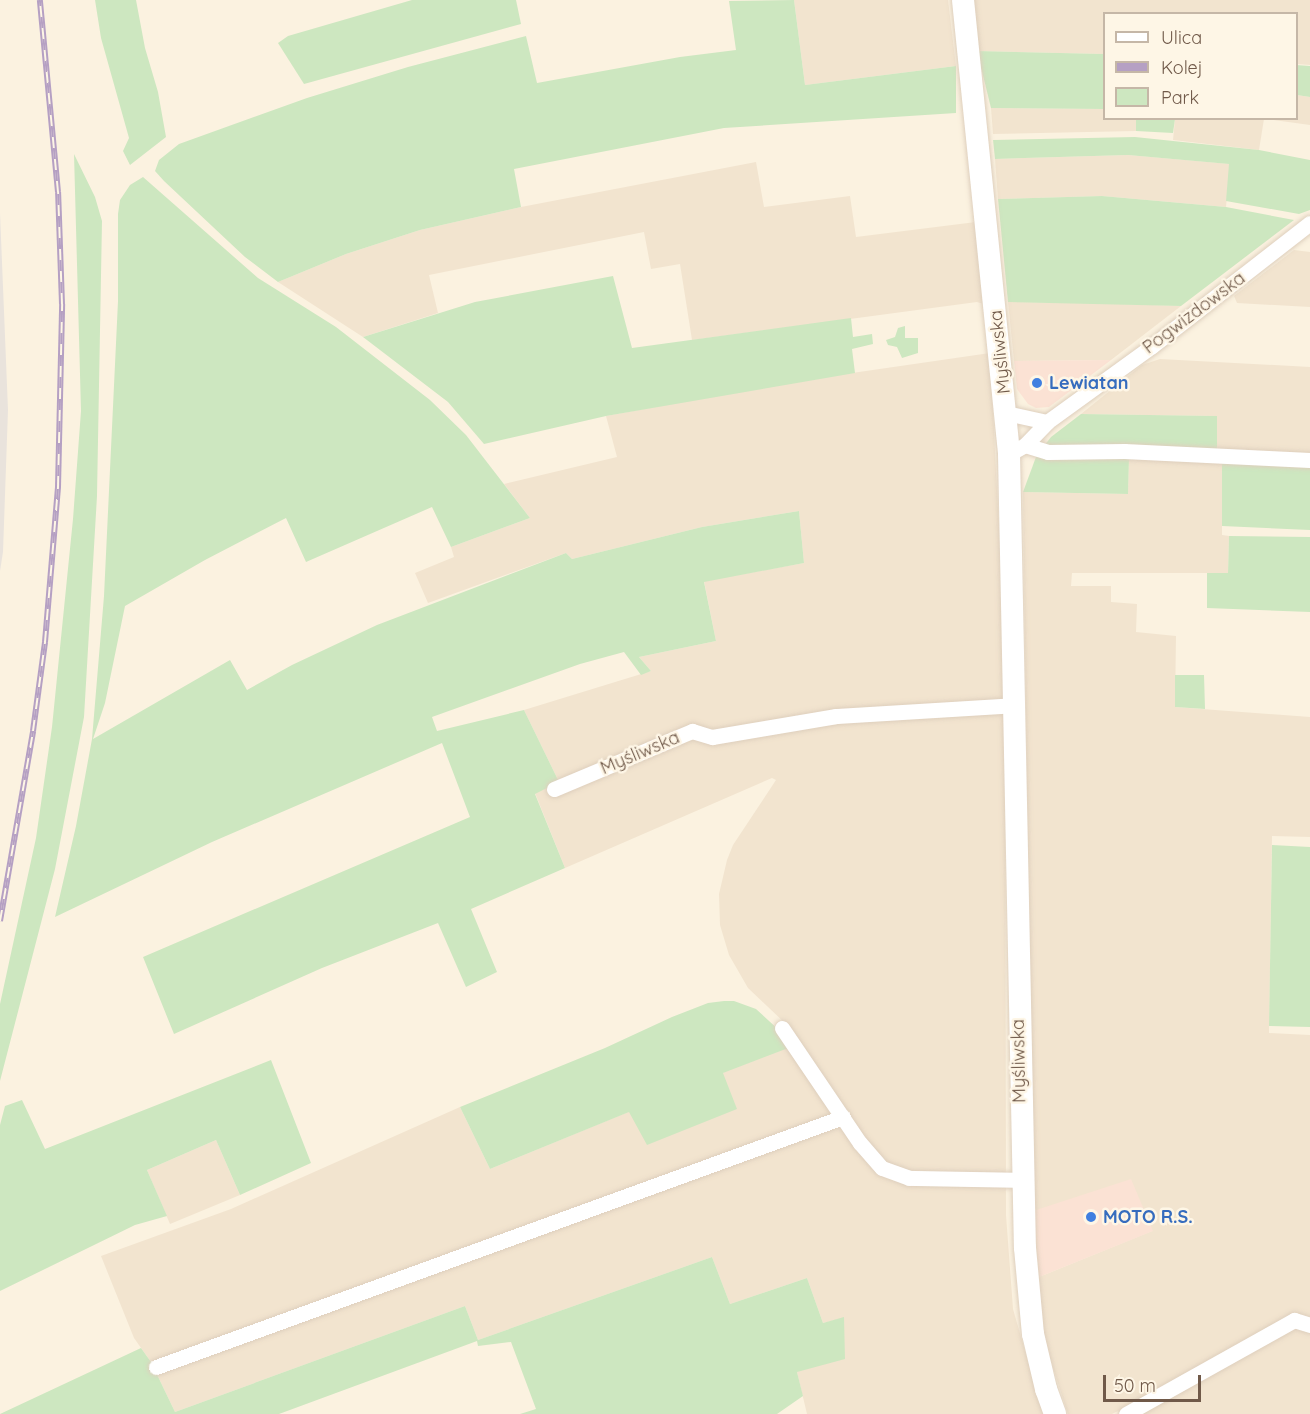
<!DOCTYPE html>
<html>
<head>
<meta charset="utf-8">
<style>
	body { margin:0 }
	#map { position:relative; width:1310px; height:1414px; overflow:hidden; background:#fbf2e0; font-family:Quicksand,sans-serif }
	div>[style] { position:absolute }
	.residential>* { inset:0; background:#f2e4cf }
	.commercial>* { inset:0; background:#fbe2d4 }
	.industrial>* { inset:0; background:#e9e3dc }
	.green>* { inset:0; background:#cde7c0 }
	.roads { filter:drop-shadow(0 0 2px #decfbd) drop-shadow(0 0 2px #decfbd) }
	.street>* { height:15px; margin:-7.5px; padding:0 7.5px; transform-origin:7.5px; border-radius:7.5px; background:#fff }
	.secondary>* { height:22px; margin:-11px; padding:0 11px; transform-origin:11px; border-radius:11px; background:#fff }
	.rail>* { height:6px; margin-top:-3px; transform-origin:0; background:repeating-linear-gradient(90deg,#fef6e6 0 11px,#b5a0c3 0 22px); box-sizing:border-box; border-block:2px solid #b5a0c3 }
	.dots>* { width:16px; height:16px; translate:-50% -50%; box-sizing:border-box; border:3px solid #fef6e6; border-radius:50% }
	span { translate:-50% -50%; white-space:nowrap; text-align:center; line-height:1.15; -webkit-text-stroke:5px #fef6e6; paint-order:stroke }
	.street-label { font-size:18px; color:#705949 }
	.shop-label { font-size:18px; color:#366cbe; font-weight:700 }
	.left { translate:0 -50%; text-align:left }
	.legend { position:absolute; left:1103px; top:12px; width:195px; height:108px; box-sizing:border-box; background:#fef6e6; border:2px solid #c5b7a7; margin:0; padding:8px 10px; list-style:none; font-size:18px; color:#705949 }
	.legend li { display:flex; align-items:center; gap:12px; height:30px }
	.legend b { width:30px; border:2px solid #c5b7a7 }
	.scale { position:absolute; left:1103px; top:1375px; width:98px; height:27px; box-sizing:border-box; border:3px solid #705949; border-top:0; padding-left:8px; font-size:18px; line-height:21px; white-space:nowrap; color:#705949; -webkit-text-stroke:4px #fef6e6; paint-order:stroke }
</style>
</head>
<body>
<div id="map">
	<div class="residential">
		<i style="clip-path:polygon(794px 0,948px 0,956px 66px,805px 85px)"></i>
		<i style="clip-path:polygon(974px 0,1310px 0,1310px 65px,1297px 64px,1296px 14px,1104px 14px,1104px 54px,977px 51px)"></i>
		<i style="clip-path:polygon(1297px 95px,1310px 97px,1310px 125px,1267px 119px,1296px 118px)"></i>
		<i style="clip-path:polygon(991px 108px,1104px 109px,1104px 118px,1136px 119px,1136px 131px,993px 134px)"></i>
		<i style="clip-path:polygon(1175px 119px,1264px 119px,1259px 150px,1173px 140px)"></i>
		<i style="clip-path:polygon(1128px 155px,1230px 164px,1226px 207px,1102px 196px,998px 199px,995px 159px)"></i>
		<i style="clip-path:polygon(756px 162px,764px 207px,850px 196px,856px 237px,976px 222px,984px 304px,977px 302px,692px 340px,680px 264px,651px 269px,644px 232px,429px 275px,438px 313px,363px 337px,278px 282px,346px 254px,420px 230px,521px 207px)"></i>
		<i style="clip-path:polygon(1294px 250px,1310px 252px,1310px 307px,1237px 303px,1234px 296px)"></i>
		<i style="clip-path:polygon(1008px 302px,1094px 303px,1181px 306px,1111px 360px,1014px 361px)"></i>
		<i style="clip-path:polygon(990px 353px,1005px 647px,1006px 1215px,1013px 1309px,1043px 1414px,807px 1414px,797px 1372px,844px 1318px,823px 1323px,807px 1278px,730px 1304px,712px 1257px,478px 1340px,465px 1306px,175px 1412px,151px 1362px,134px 1338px,101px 1256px,231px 1209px,460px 1107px,490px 1169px,723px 1073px,787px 1025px,748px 988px,729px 955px,720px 925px,719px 894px,727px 860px,733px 845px,776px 780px,772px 778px,565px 868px,535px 793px,559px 782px,524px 710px,651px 671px,639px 657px,716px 641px,704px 581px,804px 563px,799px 511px,702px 527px,572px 559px,566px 553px,428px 603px,415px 573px,454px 557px,451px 547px,530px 518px,504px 484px,617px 457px,606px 416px,790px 382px)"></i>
		<i style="clip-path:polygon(1160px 359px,1310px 367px,1310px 455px,1217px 452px,1217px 416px,1081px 414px,1142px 365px)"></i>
		<i style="clip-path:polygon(1129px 458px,1222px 462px,1222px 535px,1229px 536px,1228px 573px,1072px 573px,1071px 586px,1111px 586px,1111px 602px,1137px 604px,1136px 632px,1176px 636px,1175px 707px,1310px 717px,1310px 837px,1272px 836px,1269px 1033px,1310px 1035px,1310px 1414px,1120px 1414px,1118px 1411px,1112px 1414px,1068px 1414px,1044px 1340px,1039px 1277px,1152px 1231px,1033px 1211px,1023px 492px,1128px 494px)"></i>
		<i style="clip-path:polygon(216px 1140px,240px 1195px,170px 1224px,147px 1170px)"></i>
	</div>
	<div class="commercial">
		<i style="clip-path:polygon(1111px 360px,1049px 407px,1036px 408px,1028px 404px,1017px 389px,1014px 361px)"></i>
		<i style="clip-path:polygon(1131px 1179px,1153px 1231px,1039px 1277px,1033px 1211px)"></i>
	</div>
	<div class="industrial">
		<i style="clip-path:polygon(0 213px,8px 410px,3px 552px,0 571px)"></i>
	</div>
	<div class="green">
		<i style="clip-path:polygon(95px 0,136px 0,145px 48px,158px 92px,166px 137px,130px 165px,123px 151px,129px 138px,101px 38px)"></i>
		<i style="clip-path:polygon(412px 0,516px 0,521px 24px,304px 84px,278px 43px,288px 36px)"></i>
		<i style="clip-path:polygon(794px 0,805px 85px,956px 66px,956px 113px,724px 128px,514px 169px,521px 207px,420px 230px,346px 254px,278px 282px,245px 257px,164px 181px,155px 171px,159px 160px,179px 144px,307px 98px,408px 67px,526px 36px,537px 83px,680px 57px,736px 50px,729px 1px)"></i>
		<i style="clip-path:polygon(977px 51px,1104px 54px,1104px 109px,991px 108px)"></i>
		<i style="clip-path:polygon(1296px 65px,1310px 66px,1310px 97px,1297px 95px)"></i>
		<i style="clip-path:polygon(1136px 119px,1175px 119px,1173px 133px,1136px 131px)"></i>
		<i style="clip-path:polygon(1135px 137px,1259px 150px,1310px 160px,1310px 210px,1299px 214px,1226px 201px,1229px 164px,1128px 155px,995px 159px,993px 140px)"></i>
		<i style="clip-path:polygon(74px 154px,95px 197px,102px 221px,97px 496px,84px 717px,55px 869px,0 1081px,0 1004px,36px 838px,52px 727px,73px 519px,81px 411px)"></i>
		<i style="clip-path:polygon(143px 177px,258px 278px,336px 327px,430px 400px,466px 435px,530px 518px,451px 547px,432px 507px,306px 562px,286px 518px,205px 560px,125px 606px,105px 703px,93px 739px,230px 660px,247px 690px,292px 665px,377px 625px,566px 553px,572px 559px,702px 527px,799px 511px,804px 563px,704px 582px,716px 641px,639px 657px,651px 671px,641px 675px,624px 652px,580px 664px,432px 717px,437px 731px,524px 710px,559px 782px,535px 794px,565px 868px,471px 909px,497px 972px,466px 987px,438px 923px,322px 968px,174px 1034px,143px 957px,470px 817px,442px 743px,212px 842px,55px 917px,76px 826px,92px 739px,104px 596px,118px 301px,118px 214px,120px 200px,130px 185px)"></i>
		<i style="clip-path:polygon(1102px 196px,1226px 207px,1294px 220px,1181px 306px,1008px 302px,998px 199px)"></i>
		<i style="clip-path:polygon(613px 276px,632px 348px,851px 318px,853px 337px,872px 334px,873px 344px,852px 349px,855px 373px,606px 416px,484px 444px,448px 402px,363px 337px,475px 302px)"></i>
		<i style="clip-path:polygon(905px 326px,905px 338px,918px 338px,918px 353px,902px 358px,897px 347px,888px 345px,886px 340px,895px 337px,898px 328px)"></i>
		<i style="clip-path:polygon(1081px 414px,1217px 416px,1217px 452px,1044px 446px,1051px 437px)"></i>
		<i style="clip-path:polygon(1036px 457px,1129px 458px,1128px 494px,1023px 492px)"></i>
		<i style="clip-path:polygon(1222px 462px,1310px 465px,1310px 530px,1222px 526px)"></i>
		<i style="clip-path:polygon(1229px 536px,1310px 537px,1310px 612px,1207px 608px,1207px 573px,1228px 573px)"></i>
		<i style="clip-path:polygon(1175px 675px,1204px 675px,1205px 709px,1175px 707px)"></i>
		<i style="clip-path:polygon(1272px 845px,1310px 847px,1310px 1027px,1269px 1026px)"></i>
		<i style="clip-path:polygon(724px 1001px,734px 1001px,756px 1009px,781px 1032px,791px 1047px,723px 1073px,737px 1109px,647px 1145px,629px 1112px,490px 1169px,460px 1107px,605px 1048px,672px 1017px,708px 1003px)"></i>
		<i style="clip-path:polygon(271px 1060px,311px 1163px,240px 1195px,216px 1140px,147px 1170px,167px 1216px,135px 1225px,0 1291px,0 1125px,5px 1106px,22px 1100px,45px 1149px)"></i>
		<i style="clip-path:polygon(712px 1257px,730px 1304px,807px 1278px,823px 1323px,844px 1317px,845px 1359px,797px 1372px,803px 1396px,777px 1414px,520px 1414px,536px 1409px,511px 1342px,478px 1346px,477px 1341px,279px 1414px,0 1414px,141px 1348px,151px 1362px,175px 1412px,465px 1306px,478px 1340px)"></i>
	</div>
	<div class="roads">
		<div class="street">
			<i style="left:1006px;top:413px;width:42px;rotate:12.4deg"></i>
			<i style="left:1025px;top:445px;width:24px;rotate:17deg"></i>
			<i style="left:1048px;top:452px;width:76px;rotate:-0.8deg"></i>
			<i style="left:1124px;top:451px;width:186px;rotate:2.8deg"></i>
			<i style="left:1009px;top:454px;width:18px;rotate:-29deg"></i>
			<i style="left:1025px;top:445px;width:32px;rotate:-46deg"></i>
			<i style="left:1047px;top:422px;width:130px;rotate:-35.9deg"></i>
			<i style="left:1152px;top:346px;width:200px;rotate:-37.9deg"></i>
			<i style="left:554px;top:789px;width:150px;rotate:-22.8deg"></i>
			<i style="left:692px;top:731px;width:21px;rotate:17deg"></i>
			<i style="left:712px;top:737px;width:126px;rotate:-9.6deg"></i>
			<i style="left:836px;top:716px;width:178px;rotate:-3.5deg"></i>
			<i style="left:782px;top:1028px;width:139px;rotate:55.9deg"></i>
			<i style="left:860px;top:1143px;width:33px;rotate:49deg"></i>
			<i style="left:882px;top:1168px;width:29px;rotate:20deg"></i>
			<i style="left:909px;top:1178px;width:112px;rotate:1deg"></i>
			<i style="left:156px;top:1367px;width:731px;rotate:-20deg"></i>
			<i style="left:1126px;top:1414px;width:193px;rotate:-29.2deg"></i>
			<i style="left:1294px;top:1320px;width:17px;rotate:17deg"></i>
		</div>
		<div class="secondary">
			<i style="left:963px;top:0;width:456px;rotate:84.2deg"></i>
			<i style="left:1009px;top:454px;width:794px;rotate:88.85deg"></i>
			<i style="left:1025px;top:1248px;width:86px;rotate:84.7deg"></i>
			<i style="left:1033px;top:1334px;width:57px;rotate:76.7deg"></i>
			<i style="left:1046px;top:1389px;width:27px;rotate:70deg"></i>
		</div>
	</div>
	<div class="rail">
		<i style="left:0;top:921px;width:193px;rotate:-80.1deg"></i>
		<i style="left:33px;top:731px;width:90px;rotate:-82.3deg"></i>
		<i style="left:45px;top:642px;width:156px;rotate:-85.2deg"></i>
		<i style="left:58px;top:487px;width:183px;rotate:-88.7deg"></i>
		<i style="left:62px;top:304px;width:112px;rotate:-92deg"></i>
		<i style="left:58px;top:192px;width:193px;rotate:-95.4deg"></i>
	</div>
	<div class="dots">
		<i style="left:1037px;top:383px;background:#3f7fe0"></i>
		<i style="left:1091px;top:1217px;background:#3f7fe0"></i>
	</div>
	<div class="street-label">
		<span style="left:1194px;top:313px;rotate:-37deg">Pogwizdowska</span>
		<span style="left:1000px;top:352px;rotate:-96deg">Myśliwska</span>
		<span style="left:640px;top:753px;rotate:-23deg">Myśliwska</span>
		<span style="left:1019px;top:1061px;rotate:-91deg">Myśliwska</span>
	</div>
	<div class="shop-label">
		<span class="left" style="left:1049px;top:383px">Lewiatan</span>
		<span class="left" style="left:1103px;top:1217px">MOTO R.S.</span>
	</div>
	<ul class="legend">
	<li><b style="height:8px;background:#fff"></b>Ulica</li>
	<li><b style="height:8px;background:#b5a0c3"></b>Kolej</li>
	<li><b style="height:16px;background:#cde7c0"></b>Park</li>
	</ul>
	<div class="scale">50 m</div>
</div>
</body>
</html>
